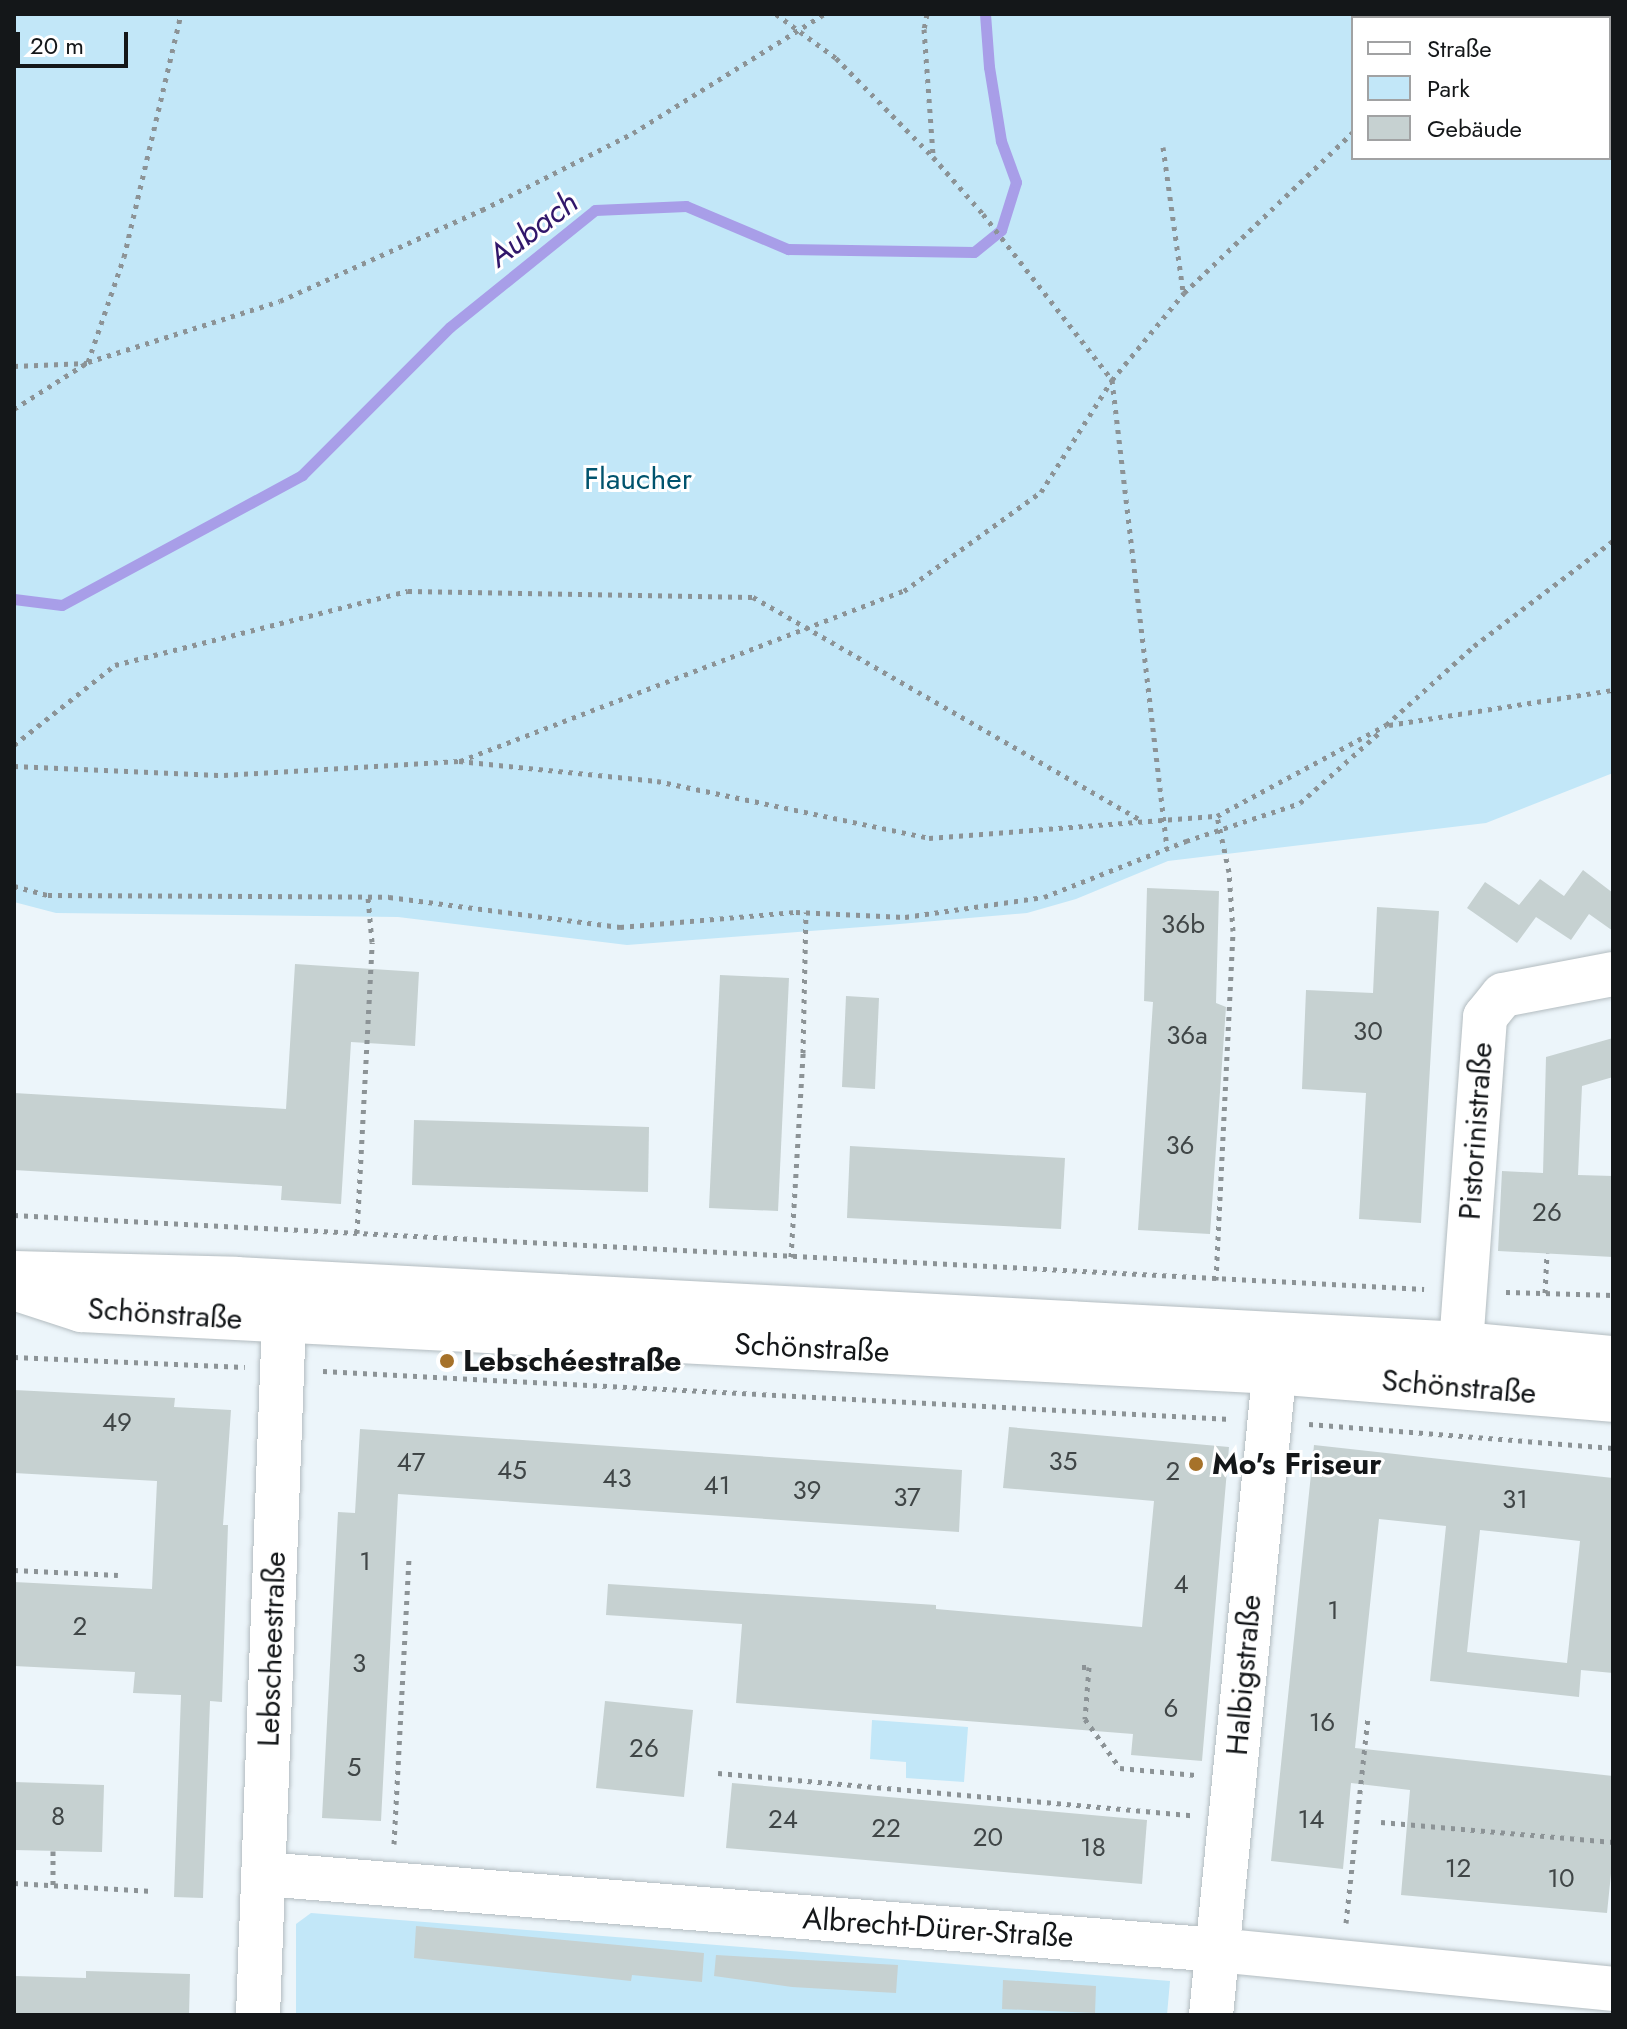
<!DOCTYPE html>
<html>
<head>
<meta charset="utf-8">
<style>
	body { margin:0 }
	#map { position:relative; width:1627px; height:2029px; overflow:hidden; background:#ecf5fa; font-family:Jost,sans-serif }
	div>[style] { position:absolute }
	.green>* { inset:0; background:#c2e7f8 }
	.stream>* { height:11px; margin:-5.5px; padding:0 5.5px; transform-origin:5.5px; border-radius:5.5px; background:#a89ee8 }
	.building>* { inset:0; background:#c6d1d1 }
	.path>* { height:5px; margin-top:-2.5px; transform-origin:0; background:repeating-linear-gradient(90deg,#8c9396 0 4px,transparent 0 10px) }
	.roads { filter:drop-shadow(0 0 2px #b3bcc0) drop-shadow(0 0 2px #b3bcc0) }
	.minor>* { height:44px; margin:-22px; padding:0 22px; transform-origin:22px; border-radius:22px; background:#fff }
	.dots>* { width:22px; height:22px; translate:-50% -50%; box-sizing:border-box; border:4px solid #fff; border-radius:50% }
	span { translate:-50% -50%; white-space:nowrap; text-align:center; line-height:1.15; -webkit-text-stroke:6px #fff; paint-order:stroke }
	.number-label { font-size:26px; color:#404647 }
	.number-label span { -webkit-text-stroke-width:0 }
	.park-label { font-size:30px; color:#00536d }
	.street-label { font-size:30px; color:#141719 }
	.poi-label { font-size:30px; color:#141719; font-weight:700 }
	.left { translate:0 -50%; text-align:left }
	.water-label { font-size:32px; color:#31176b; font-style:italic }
	.frame { position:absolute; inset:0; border:16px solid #141719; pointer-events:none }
	.legend { position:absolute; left:1351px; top:16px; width:260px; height:144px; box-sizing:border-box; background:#fff; border:2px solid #a1a2a3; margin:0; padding:10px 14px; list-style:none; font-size:24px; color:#141719 }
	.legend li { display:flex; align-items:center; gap:16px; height:40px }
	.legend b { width:40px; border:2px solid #a1a2a3 }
	.scale { position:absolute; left:16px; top:32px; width:112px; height:36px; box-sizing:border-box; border:4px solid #141719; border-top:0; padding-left:10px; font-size:24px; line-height:28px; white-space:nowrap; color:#141719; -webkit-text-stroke:6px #fff; paint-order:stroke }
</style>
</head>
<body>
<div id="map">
	<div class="green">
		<i style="clip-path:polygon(evenodd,14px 14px,1613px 14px,1613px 773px,1486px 823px,1168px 861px,1076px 899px,1027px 913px,888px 925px,627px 945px,398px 917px,56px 913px,14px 902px,14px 14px,1609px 18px,1609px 158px,1353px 158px,1353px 18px,1609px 18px)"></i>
		<i style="clip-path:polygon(872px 1720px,968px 1727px,964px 1782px,906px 1778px,906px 1762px,870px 1759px)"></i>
		<i style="clip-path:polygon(311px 1913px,1170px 1981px,1167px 2015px,296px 2015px,296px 1924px)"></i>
	</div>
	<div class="stream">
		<i style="left:14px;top:599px;width:48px;rotate:7.1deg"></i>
		<i style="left:62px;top:605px;width:273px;rotate:-28.4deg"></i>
		<i style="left:302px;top:475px;width:209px;rotate:-45deg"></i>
		<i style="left:450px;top:327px;width:186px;rotate:-38.9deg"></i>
		<i style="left:595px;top:210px;width:91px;rotate:-2.5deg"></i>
		<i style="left:686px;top:206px;width:111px;rotate:22.9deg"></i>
		<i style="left:788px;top:249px;width:186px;rotate:0.9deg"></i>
		<i style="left:974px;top:252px;width:35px;rotate:-39deg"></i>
		<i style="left:1001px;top:230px;width:50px;rotate:-72.6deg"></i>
		<i style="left:1016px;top:182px;width:44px;rotate:-110.1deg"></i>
		<i style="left:1001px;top:141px;width:75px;rotate:-99.2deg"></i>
		<i style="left:989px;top:67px;width:53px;rotate:-94.3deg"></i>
	</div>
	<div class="building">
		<i style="clip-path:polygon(1583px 870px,1613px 893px,1613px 931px,1589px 914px,1571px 940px,1536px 917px,1517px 943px,1467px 908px,1485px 882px,1519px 905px,1540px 879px,1564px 896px)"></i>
		<i style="clip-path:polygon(1147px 888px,1219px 891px,1216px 1003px,1226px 1007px,1210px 1234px,1138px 1230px,1153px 1002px,1144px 1001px)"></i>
		<i style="clip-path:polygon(1377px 907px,1439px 911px,1421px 1223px,1359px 1219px,1366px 1093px,1302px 1089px,1306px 990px,1373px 993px)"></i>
		<i style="clip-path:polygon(295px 964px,419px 972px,415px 1046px,351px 1042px,341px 1204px,281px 1200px,282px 1186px,14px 1170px,14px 1093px,286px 1109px)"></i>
		<i style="clip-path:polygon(720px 975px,789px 978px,778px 1211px,709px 1208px)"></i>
		<i style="clip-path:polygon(846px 996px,879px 998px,875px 1089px,842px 1087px)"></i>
		<i style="clip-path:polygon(1613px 1038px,1613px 1077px,1582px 1086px,1578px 1175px,1613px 1176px,1613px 1257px,1498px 1251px,1502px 1171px,1543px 1173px,1546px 1057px)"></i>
		<i style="clip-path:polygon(414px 1120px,649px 1127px,648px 1192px,412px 1185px)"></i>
		<i style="clip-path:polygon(850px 1146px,1065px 1158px,1061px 1229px,847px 1218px)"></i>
		<i style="clip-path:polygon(14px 1390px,175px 1398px,174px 1407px,231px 1410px,223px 1525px,228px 1525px,222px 1702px,210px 1701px,203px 1898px,174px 1897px,181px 1695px,133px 1693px,135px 1672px,14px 1666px,14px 1582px,152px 1589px,157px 1481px,14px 1473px)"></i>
		<i style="clip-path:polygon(1009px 1427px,1229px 1447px,1202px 1761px,1131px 1755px,1133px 1734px,736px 1703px,742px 1624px,606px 1615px,608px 1584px,936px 1605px,936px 1609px,1142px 1627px,1154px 1501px,1003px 1488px)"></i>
		<i style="clip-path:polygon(360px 1429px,962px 1470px,959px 1532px,398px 1494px,381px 1821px,322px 1818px,338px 1512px,355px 1513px)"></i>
		<i style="clip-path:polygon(evenodd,1314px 1445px,1613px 1478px,1613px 1673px,1581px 1670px,1579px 1697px,1430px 1681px,1446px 1526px,1379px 1519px,1355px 1748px,1613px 1776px,1613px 1854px,1607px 1913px,1401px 1895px,1410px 1790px,1351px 1783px,1343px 1869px,1271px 1861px,1314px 1445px,1480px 1530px,1580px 1541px,1567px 1663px,1467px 1652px,1480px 1530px)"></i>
		<i style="clip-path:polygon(605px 1701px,693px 1710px,684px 1797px,596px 1788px)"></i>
		<i style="clip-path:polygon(14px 1782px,104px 1785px,102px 1852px,14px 1850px)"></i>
		<i style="clip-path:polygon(732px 1783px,1147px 1820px,1142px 1884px,726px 1848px)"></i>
		<i style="clip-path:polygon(416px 1926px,704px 1953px,702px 1982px,632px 1975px,631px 1981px,414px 1958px)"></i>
		<i style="clip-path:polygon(716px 1955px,898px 1965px,896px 1993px,792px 1987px,714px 1976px)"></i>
		<i style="clip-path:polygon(86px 1971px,190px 1974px,189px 2015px,14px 2015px,14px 1976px,86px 1978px)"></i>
		<i style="clip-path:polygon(1003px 1980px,1096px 1986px,1095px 2013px,1002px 2009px)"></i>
	</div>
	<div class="path">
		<i style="left:776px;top:14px;width:74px;rotate:36.3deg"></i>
		<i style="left:836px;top:58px;width:139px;rotate:45.6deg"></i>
		<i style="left:933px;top:157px;width:76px;rotate:48.7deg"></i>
		<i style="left:983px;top:214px;width:210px;rotate:52.1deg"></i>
		<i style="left:1112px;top:380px;width:471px;rotate:83.3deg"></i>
		<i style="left:927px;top:14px;width:15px;rotate:101deg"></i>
		<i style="left:924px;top:29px;width:127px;rotate:85.9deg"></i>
		<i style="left:1572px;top:14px;width:6px;rotate:45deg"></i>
		<i style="left:1482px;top:18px;width:6px;rotate:-39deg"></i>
		<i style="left:1609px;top:50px;width:6px;rotate:45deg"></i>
		<i style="left:1163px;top:147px;width:146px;rotate:82.1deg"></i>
		<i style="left:88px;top:362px;width:111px;rotate:-71.1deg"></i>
		<i style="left:124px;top:257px;width:250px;rotate:-76.8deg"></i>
		<i style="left:14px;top:366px;width:73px;rotate:-2.4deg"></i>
		<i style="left:14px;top:409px;width:88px;rotate:-32.4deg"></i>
		<i style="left:88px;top:362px;width:201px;rotate:-17.6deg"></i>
		<i style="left:280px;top:301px;width:222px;rotate:-24.3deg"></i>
		<i style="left:482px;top:210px;width:169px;rotate:-27deg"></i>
		<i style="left:633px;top:133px;width:225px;rotate:-31.9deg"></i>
		<i style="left:1389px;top:725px;width:227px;rotate:-8.9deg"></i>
		<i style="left:14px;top:745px;width:129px;rotate:-38.4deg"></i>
		<i style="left:115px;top:665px;width:302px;rotate:-14.2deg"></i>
		<i style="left:408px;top:591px;width:345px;rotate:1deg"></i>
		<i style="left:753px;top:597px;width:449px;rotate:29.9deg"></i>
		<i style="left:460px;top:761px;width:475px;rotate:-21deg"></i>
		<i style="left:904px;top:591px;width:169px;rotate:-35.9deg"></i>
		<i style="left:1041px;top:492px;width:133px;rotate:-57.6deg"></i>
		<i style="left:1112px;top:380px;width:113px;rotate:-50.4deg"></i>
		<i style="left:1184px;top:293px;width:233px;rotate:-43.6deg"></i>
		<i style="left:14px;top:766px;width:210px;rotate:2.5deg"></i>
		<i style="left:224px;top:775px;width:235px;rotate:-3.4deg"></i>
		<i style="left:459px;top:761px;width:199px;rotate:5.8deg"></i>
		<i style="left:657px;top:781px;width:278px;rotate:11.8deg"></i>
		<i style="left:929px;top:838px;width:289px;rotate:-4.4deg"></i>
		<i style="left:1217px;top:816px;width:192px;rotate:-28.3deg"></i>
		<i style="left:1386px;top:725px;width:118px;rotate:-41.9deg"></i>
		<i style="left:1474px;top:646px;width:174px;rotate:-37.1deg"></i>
		<i style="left:14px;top:886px;width:35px;rotate:15deg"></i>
		<i style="left:48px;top:895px;width:341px;rotate:0.3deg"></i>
		<i style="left:389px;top:897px;width:233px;rotate:7.4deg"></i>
		<i style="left:620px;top:927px;width:177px;rotate:-4.9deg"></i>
		<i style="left:796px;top:912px;width:109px;rotate:2.6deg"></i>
		<i style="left:905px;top:917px;width:140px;rotate:-8.2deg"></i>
		<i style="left:1044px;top:897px;width:153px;rotate:-21.5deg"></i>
		<i style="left:1186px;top:841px;width:120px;rotate:-18.4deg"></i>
		<i style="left:1300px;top:803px;width:108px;rotate:-41.6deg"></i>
		<i style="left:14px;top:1215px;width:1412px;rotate:3deg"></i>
		<i style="left:357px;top:1233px;width:291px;rotate:-87deg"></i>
		<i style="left:372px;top:942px;width:45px;rotate:-95.1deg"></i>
		<i style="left:791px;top:1257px;width:204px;rotate:-86.6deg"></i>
		<i style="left:803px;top:1053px;width:141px;rotate:-88.8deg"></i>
		<i style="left:1216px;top:1280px;width:349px;rotate:-87.2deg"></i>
		<i style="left:1233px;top:931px;width:59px;rotate:-93.9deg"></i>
		<i style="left:1229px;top:872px;width:57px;rotate:-102.1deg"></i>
		<i style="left:1506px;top:1292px;width:107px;rotate:1.6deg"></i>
		<i style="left:1545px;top:1293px;width:40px;rotate:-87.1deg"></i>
		<i style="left:14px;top:1357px;width:231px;rotate:2.5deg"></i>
		<i style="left:323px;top:1371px;width:909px;rotate:3.03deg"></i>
		<i style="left:1309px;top:1424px;width:305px;rotate:4.5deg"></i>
		<i style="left:14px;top:1570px;width:104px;rotate:2.8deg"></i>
		<i style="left:1082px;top:1667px;width:7px"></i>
		<i style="left:1089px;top:1667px;width:52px;rotate:94.4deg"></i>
		<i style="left:1085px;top:1719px;width:60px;rotate:54.5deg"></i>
		<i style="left:1120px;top:1768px;width:76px;rotate:5.3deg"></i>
		<i style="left:718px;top:1773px;width:475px;rotate:5.1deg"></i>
		<i style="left:1381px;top:1822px;width:233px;rotate:4.9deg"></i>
		<i style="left:394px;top:1844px;width:286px;rotate:-87deg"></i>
		<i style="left:14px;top:1883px;width:139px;rotate:3.3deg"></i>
		<i style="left:53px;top:1885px;width:34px;rotate:-90deg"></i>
		<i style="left:1346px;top:1923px;width:207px;rotate:-83.9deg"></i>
	</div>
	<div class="roads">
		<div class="minor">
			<i style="left:14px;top:1273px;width:222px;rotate:1.5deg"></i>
			<i style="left:236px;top:1279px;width:1228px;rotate:3.03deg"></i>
			<i style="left:1462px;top:1344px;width:152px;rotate:5.3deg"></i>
			<i style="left:14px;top:1288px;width:71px;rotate:18.2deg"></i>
			<i style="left:81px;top:1310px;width:1195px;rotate:2.97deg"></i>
			<i style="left:1274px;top:1372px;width:340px;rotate:4.7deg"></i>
			<i style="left:1459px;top:1372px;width:356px;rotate:-85.8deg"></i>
			<i style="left:1485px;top:1017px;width:28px;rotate:-51deg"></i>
			<i style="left:1503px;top:995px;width:112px;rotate:-10.8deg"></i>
			<i style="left:263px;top:1874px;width:957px;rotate:4.55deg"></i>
			<i style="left:1217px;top:1950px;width:398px;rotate:5.6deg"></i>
			<i style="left:258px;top:2015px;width:723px;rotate:-87.86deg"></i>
			<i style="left:1211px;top:2015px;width:673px;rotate:-84.37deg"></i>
		</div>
	</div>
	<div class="dots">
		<i style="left:447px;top:1361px;background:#a6722a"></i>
		<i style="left:1196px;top:1464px;background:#a6722a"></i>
	</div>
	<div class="number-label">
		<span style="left:1183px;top:925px">36b</span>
		<span style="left:1368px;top:1032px">30</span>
		<span style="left:1187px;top:1036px">36a</span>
		<span style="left:1180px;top:1146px">36</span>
		<span style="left:1547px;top:1213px">26</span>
		<span style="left:117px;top:1423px">49</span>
		<span style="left:1063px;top:1462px">35</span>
		<span style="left:411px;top:1463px">47</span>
		<span style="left:512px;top:1471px">45</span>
		<span style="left:1173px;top:1472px">2</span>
		<span style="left:617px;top:1479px">43</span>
		<span style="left:717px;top:1486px">41</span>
		<span style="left:807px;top:1491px">39</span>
		<span style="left:907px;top:1498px">37</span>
		<span style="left:1515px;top:1500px">31</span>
		<span style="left:365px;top:1562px">1</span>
		<span style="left:1181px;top:1585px">4</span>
		<span style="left:1333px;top:1611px">1</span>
		<span style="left:80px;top:1627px">2</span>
		<span style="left:359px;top:1664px">3</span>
		<span style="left:1171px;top:1709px">6</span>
		<span style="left:1322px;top:1723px">16</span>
		<span style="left:644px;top:1749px">26</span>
		<span style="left:354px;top:1768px">5</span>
		<span style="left:58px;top:1817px">8</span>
		<span style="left:783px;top:1820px">24</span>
		<span style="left:1311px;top:1820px">14</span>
		<span style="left:886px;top:1829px">22</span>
		<span style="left:988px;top:1838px">20</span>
		<span style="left:1093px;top:1848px">18</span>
		<span style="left:1458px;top:1869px">12</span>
		<span style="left:1561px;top:1879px">10</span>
	</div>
	<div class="park-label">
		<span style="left:638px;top:479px">Flaucher</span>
	</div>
	<div class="street-label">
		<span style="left:1476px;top:1131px;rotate:-86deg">Pistorinistraße</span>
		<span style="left:165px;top:1314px;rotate:4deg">Schönstraße</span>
		<span style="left:812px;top:1348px;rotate:3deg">Schönstraße</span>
		<span style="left:1459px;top:1387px;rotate:5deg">Schönstraße</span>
		<span style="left:272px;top:1649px;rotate:-88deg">Lebscheestraße</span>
		<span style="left:1244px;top:1675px;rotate:-85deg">Halbigstraße</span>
		<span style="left:938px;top:1928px;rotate:4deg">Albrecht-Dürer-Straße</span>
	</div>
	<div class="poi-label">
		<span class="left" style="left:463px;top:1361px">Lebschéestraße</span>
		<span class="left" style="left:1212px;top:1464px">Mo's Friseur</span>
	</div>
	<div class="water-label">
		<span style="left:533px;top:229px;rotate:-37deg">Aubach</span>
	</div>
	<div class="frame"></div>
	<ul class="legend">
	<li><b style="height:10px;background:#fff"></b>Straße</li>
	<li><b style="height:22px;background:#c2e7f8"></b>Park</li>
	<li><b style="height:22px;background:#c6d1d1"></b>Gebäude</li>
	</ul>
	<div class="scale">20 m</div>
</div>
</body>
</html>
